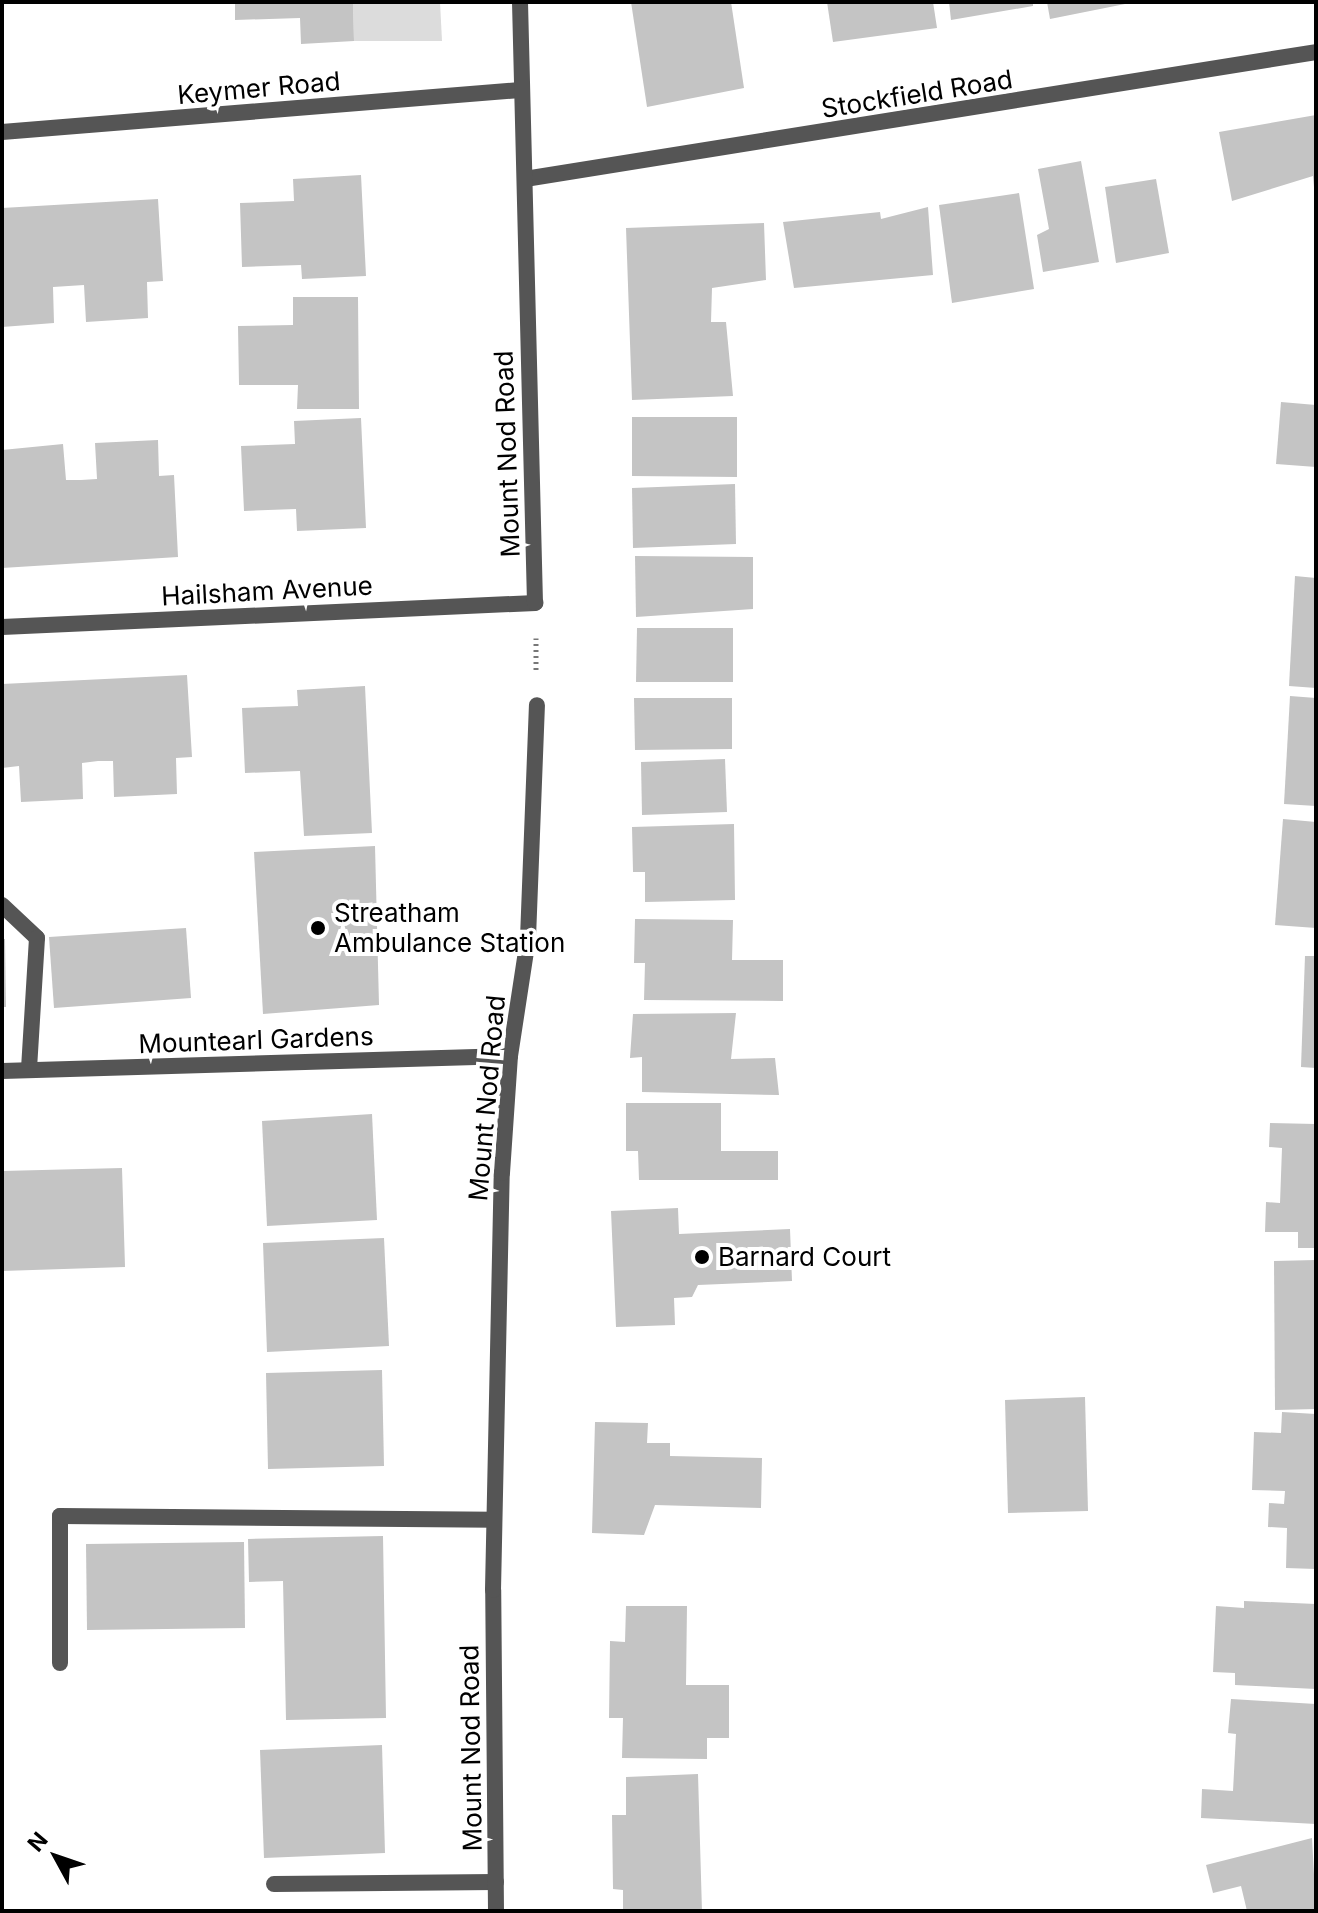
<!DOCTYPE html>
<html>
<head>
<meta charset="utf-8">
<style>
	body { margin:0 }
	#map { position:relative; width:1318px; height:1913px; overflow:hidden; background:#fff; font-family:Inter,sans-serif }
	div>[style] { position:absolute }
	.green>* { inset:0; background:#dcdcdc }
	.building>* { inset:0; background:#c4c4c4 }
	.path>* { height:5px; margin-top:-2.5px; transform-origin:0; background:repeating-linear-gradient(90deg,#777 0 2px,transparent 0 6px) }
	.service>* { height:16px; margin:-8px; padding:0 8px; transform-origin:8px; border-radius:8px; background:#555 }
	.minor>* { height:16px; margin:-8px; padding:0 8px; transform-origin:8px; border-radius:8px; background:#555 }
	.dots>* { width:22px; height:22px; translate:-50% -50%; box-sizing:border-box; border:4px solid #fff; border-radius:50% }
	span { translate:-50% -50%; white-space:nowrap; text-align:center; line-height:1.15; -webkit-text-stroke:8px #fff; paint-order:stroke }
	.street-label { font-size:26px; color:#000 }
	.poi-label { font-size:26px; color:#000 }
	.left { translate:0 -50%; text-align:left }
	.frame { position:absolute; inset:0; border:4px solid #000; pointer-events:none }
	.north { position:absolute; left:16px; top:1817px; width:80px; height:80px; -webkit-text-stroke:6px #fff; paint-order:stroke; rotate:310deg; font-size:22px; font-weight:700; line-height:32px; text-align:center; color:#000 }
	.north::after { content:''; display:block; margin:auto; width:28px; height:36px; background:#000; clip-path:polygon(50% 0,100% 100%,50% 72%,0 100%) }
</style>
</head>
<body>
<div id="map">
	<div class="green">
		<i style="clip-path:polygon(353px 2px,440px 2px,442px 41px,354px 41px)"></i>
	</div>
	<div class="building">
		<i style="clip-path:polygon(235px 2px,353px 2px,354px 41px,301px 44px,300px 18px,235px 20px)"></i>
		<i style="clip-path:polygon(631px 2px,731px 2px,744px 88px,647px 107px)"></i>
		<i style="clip-path:polygon(827px 2px,933px 2px,937px 28px,833px 42px)"></i>
		<i style="clip-path:polygon(949px 2px,1033px 2px,1033px 6px,951px 20px)"></i>
		<i style="clip-path:polygon(1047px 2px,1130px 2px,1130px 3px,1050px 19px)"></i>
		<i style="clip-path:polygon(1316px 115px,1316px 210px,1313px 176px,1232px 201px,1219px 132px)"></i>
		<i style="clip-path:polygon(1081px 161px,1099px 262px,1043px 272px,1037px 235px,1049px 229px,1038px 169px)"></i>
		<i style="clip-path:polygon(361px 175px,366px 276px,302px 279px,301px 265px,242px 267px,240px 203px,294px 201px,293px 179px)"></i>
		<i style="clip-path:polygon(1156px 179px,1169px 253px,1116px 263px,1105px 187px)"></i>
		<i style="clip-path:polygon(1019px 193px,1034px 289px,952px 303px,939px 205px)"></i>
		<i style="clip-path:polygon(158px 199px,163px 281px,147px 282px,148px 318px,86px 322px,84px 285px,53px 287px,54px 323px,2px 327px,2px 208px)"></i>
		<i style="clip-path:polygon(928px 207px,933px 275px,794px 288px,783px 222px,880px 212px,881px 219px)"></i>
		<i style="clip-path:polygon(764px 223px,766px 280px,712px 288px,711px 322px,726px 322px,733px 396px,632px 400px,626px 228px)"></i>
		<i style="clip-path:polygon(293px 297px,358px 297px,359px 409px,297px 409px,298px 385px,239px 385px,238px 326px,293px 325px)"></i>
		<i style="clip-path:polygon(1281px 402px,1316px 405px,1316px 467px,1276px 464px)"></i>
		<i style="clip-path:polygon(632px 417px,737px 417px,737px 477px,632px 476px)"></i>
		<i style="clip-path:polygon(361px 418px,366px 528px,297px 531px,296px 509px,244px 511px,241px 446px,295px 444px,294px 421px)"></i>
		<i style="clip-path:polygon(158px 440px,159px 476px,174px 475px,178px 557px,2px 568px,2px 450px,63px 444px,66px 480px,81px 480px,97px 479px,95px 443px)"></i>
		<i style="clip-path:polygon(735px 484px,736px 544px,633px 548px,632px 488px)"></i>
		<i style="clip-path:polygon(635px 556px,753px 557px,753px 609px,636px 617px)"></i>
		<i style="clip-path:polygon(1295px 576px,1316px 578px,1316px 688px,1289px 686px)"></i>
		<i style="clip-path:polygon(637px 628px,733px 628px,733px 682px,636px 682px)"></i>
		<i style="clip-path:polygon(187px 675px,192px 757px,176px 758px,177px 794px,114px 797px,113px 761px,98px 761px,82px 763px,83px 799px,21px 802px,19px 766px,2px 768px,2px 684px)"></i>
		<i style="clip-path:polygon(365px 686px,372px 833px,304px 836px,300px 771px,245px 773px,242px 708px,298px 706px,297px 690px)"></i>
		<i style="clip-path:polygon(1290px 696px,1316px 698px,1316px 806px,1284px 804px)"></i>
		<i style="clip-path:polygon(634px 698px,732px 698px,732px 749px,635px 750px)"></i>
		<i style="clip-path:polygon(725px 759px,727px 812px,642px 815px,641px 762px)"></i>
		<i style="clip-path:polygon(1283px 819px,1316px 822px,1316px 928px,1275px 925px)"></i>
		<i style="clip-path:polygon(734px 824px,735px 900px,645px 902px,645px 872px,633px 872px,632px 827px)"></i>
		<i style="clip-path:polygon(375px 846px,379px 1005px,263px 1014px,254px 852px)"></i>
		<i style="clip-path:polygon(635px 919px,733px 920px,732px 960px,783px 960px,783px 1001px,644px 1000px,645px 963px,634px 963px)"></i>
		<i style="clip-path:polygon(186px 928px,191px 998px,54px 1008px,49px 937px)"></i>
		<i style="clip-path:polygon(2px 939px,5px 939px,6px 1007px,2px 1007px)"></i>
		<i style="clip-path:polygon(1305px 956px,1316px 956px,1316px 1068px,1301px 1067px)"></i>
		<i style="clip-path:polygon(736px 1013px,731px 1059px,775px 1058px,779px 1095px,642px 1092px,642px 1057px,630px 1058px,633px 1014px)"></i>
		<i style="clip-path:polygon(626px 1103px,721px 1103px,721px 1151px,778px 1151px,778px 1180px,639px 1180px,638px 1151px,626px 1151px)"></i>
		<i style="clip-path:polygon(372px 1114px,377px 1220px,267px 1226px,262px 1121px)"></i>
		<i style="clip-path:polygon(1270px 1123px,1316px 1124px,1316px 1248px,1298px 1248px,1298px 1232px,1265px 1232px,1266px 1202px,1280px 1203px,1282px 1148px,1269px 1147px)"></i>
		<i style="clip-path:polygon(122px 1168px,125px 1267px,2px 1271px,2px 1171px)"></i>
		<i style="clip-path:polygon(678px 1208px,679px 1234px,790px 1229px,792px 1281px,698px 1285px,692px 1297px,674px 1298px,675px 1325px,616px 1327px,611px 1211px)"></i>
		<i style="clip-path:polygon(384px 1238px,389px 1346px,267px 1352px,263px 1243px)"></i>
		<i style="clip-path:polygon(1316px 1260px,1316px 1409px,1275px 1410px,1274px 1261px)"></i>
		<i style="clip-path:polygon(382px 1370px,384px 1466px,268px 1469px,266px 1373px)"></i>
		<i style="clip-path:polygon(1085px 1397px,1088px 1511px,1008px 1513px,1005px 1400px)"></i>
		<i style="clip-path:polygon(1282px 1412px,1316px 1414px,1316px 1569px,1286px 1568px,1287px 1528px,1268px 1527px,1269px 1503px,1284px 1504px,1285px 1491px,1252px 1490px,1254px 1432px,1281px 1433px)"></i>
		<i style="clip-path:polygon(595px 1422px,648px 1423px,647px 1443px,670px 1443px,670px 1456px,762px 1458px,761px 1508px,655px 1505px,644px 1535px,592px 1533px)"></i>
		<i style="clip-path:polygon(383px 1536px,386px 1718px,286px 1720px,283px 1581px,249px 1582px,248px 1539px)"></i>
		<i style="clip-path:polygon(244px 1542px,245px 1628px,87px 1630px,86px 1544px)"></i>
		<i style="clip-path:polygon(1244px 1601px,1316px 1604px,1316px 1689px,1235px 1685px,1235px 1673px,1213px 1672px,1216px 1606px,1244px 1608px)"></i>
		<i style="clip-path:polygon(626px 1606px,687px 1606px,686px 1685px,729px 1685px,729px 1738px,707px 1738px,707px 1759px,622px 1758px,623px 1718px,609px 1718px,610px 1641px,625px 1642px)"></i>
		<i style="clip-path:polygon(1231px 1699px,1316px 1704px,1316px 1824px,1201px 1818px,1202px 1789px,1233px 1791px,1236px 1734px,1228px 1733px)"></i>
		<i style="clip-path:polygon(382px 1745px,385px 1853px,264px 1858px,260px 1750px)"></i>
		<i style="clip-path:polygon(698px 1774px,702px 1911px,623px 1911px,623px 1890px,613px 1889px,612px 1815px,626px 1815px,626px 1777px)"></i>
		<i style="clip-path:polygon(1312px 1838px,1316px 1911px,1247px 1911px,1241px 1886px,1213px 1893px,1206px 1865px)"></i>
	</div>
	<div class="path">
		<i style="left:536px;top:638px;width:34px;rotate:90deg"></i>
	</div>
	<div class="service">
		<i style="left:2px;top:905px;width:48px;rotate:43.3deg"></i>
		<i style="left:37px;top:938px;width:130px;rotate:93.5deg"></i>
		<i style="left:60px;top:1663px;width:147px;rotate:-90deg"></i>
		<i style="left:60px;top:1516px;width:434px;rotate:0.5deg"></i>
		<i style="left:274px;top:1884px;width:222px;rotate:-0.5deg"></i>
	</div>
	<div class="minor">
		<i style="left:2px;top:132px;width:520px;rotate:-4.64deg"></i>
		<i style="left:525px;top:179px;width:801px;rotate:-9.12deg"></i>
		<i style="left:2px;top:627px;width:534px;rotate:-2.58deg"></i>
		<i style="left:535px;top:603px;width:601px;rotate:-91.43deg"></i>
		<i style="left:2px;top:1071px;width:508px;rotate:-1.69deg"></i>
		<i style="left:496px;top:1911px;width:321px;rotate:-90.5deg"></i>
		<i style="left:493px;top:1590px;width:417px;rotate:-88.8deg"></i>
		<i style="left:502px;top:1173px;width:117px;rotate:-86.1deg"></i>
		<i style="left:510px;top:1056px;width:119px;rotate:-81.3deg"></i>
		<i style="left:528px;top:938px;width:233px;rotate:-87.8deg"></i>
	</div>
	<div class="dots">
		<i style="left:318px;top:928px;background:#000"></i>
		<i style="left:702px;top:1257px;background:#000"></i>
	</div>
	<div class="street-label">
		<span style="left:259px;top:88px;rotate:-5deg">Keymer Road</span>
		<span style="left:917px;top:94px;rotate:-9deg">Stockfield Road</span>
		<span style="left:507px;top:454px;rotate:-92deg">Mount Nod Road</span>
		<span style="left:267px;top:591px;rotate:-3deg">Hailsham Avenue</span>
		<span style="left:256px;top:1040px;rotate:-2deg">Mountearl Gardens</span>
		<span style="left:487px;top:1098px;rotate:-85deg">Mount Nod Road</span>
		<span style="left:471px;top:1748px;rotate:-91deg">Mount Nod Road</span>
	</div>
	<div class="poi-label">
		<span class="left" style="left:334px;top:928px">Streatham<br>Ambulance Station</span>
		<span class="left" style="left:718px;top:1257px">Barnard Court</span>
	</div>
	<div class="frame"></div>
	<div class="north">N</div>
</div>
</body>
</html>
